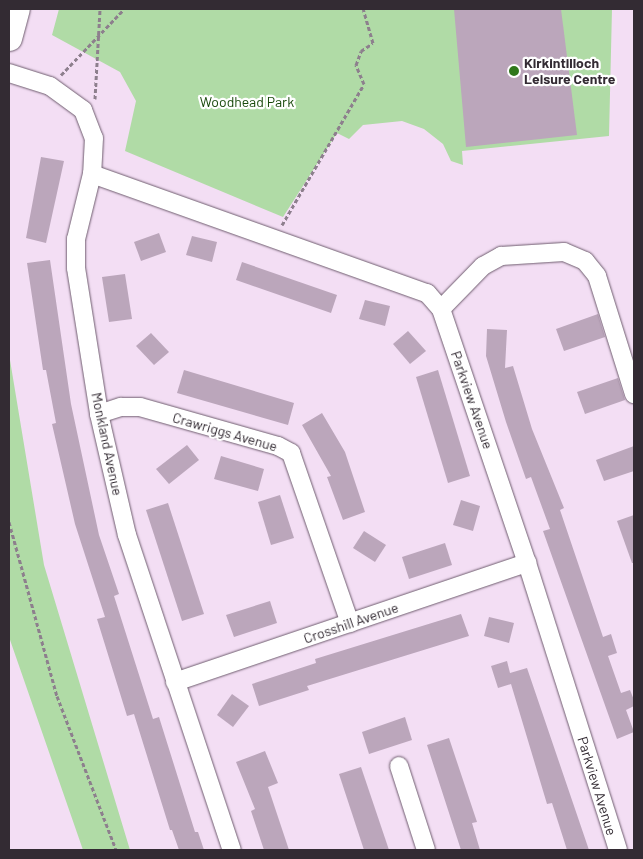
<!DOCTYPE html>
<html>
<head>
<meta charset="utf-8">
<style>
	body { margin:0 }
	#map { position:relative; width:643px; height:859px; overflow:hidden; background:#f3def4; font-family:Barlow,sans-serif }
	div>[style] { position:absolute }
	.green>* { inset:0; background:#b0dba6 }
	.building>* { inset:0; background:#bba6bb }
	.path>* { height:3px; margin-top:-1.5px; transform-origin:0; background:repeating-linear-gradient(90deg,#8d7f8d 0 4px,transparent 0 6.5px) }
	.roads { filter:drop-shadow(0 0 1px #6f5d6f) drop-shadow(0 0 1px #6f5d6f) }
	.street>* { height:18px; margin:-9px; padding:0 9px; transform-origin:9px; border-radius:9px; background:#fff }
	.secondary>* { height:25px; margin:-12.5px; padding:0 12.5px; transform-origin:12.5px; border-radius:12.5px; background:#fff }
	.dots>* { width:14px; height:14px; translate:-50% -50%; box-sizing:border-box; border:2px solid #fff; border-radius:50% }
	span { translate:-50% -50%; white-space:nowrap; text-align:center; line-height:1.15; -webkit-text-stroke:4.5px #fff; paint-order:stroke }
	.poi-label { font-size:14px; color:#332b33; font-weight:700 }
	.left { translate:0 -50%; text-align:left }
	.park-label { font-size:14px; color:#19490c }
	.street-label { font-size:14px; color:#332b33 }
	.frame { position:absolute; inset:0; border:10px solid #332b33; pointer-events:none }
</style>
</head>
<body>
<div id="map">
	<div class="green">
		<i style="clip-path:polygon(59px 9px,612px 9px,609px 136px,462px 151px,463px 165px,451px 161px,443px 144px,424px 129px,402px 121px,363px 125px,349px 139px,337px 133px,283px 217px,125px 151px,136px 101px,120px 72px,52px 35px)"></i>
		<i style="clip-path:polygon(9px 354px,44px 565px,130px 850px,83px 850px,9px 637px)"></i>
	</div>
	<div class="building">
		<i style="clip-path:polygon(454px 9px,561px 9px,577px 135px,466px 147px)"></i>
		<i style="clip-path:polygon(41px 157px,64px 161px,46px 243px,26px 238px)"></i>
		<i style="clip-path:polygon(159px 233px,166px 252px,141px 261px,134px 242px)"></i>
		<i style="clip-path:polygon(192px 236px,217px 242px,212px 262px,186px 255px)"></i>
		<i style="clip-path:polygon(50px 260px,71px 404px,99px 535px,119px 594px,114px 596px,153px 719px,159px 717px,195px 832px,198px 832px,204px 850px,179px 850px,172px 830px,170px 830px,134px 714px,127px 716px,97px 619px,105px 617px,75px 524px,52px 424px,56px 423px,46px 370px,43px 370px,27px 263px)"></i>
		<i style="clip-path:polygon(242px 262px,337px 295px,331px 313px,236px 280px)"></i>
		<i style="clip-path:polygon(125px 274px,132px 319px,109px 322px,102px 277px)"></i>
		<i style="clip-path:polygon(365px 300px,390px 306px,385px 326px,359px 319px)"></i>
		<i style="clip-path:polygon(598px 314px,605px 337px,564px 351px,556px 329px)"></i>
		<i style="clip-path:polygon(487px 329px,507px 330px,505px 368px,513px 366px,532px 429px,564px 508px,560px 510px,603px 637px,611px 634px,617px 653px,608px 656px,621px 693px,630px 690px,634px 700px,634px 706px,626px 710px,634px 732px,617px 739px,543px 531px,550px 529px,531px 477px,526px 479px,506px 422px,486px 356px)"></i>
		<i style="clip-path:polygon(408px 331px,426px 351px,410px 364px,393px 344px)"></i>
		<i style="clip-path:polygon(151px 333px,169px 352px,154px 365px,136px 346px)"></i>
		<i style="clip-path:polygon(184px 370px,294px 403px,288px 425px,177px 393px)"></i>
		<i style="clip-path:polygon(438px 370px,470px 476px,448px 483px,416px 377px)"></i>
		<i style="clip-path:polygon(618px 378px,625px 400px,585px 414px,577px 392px)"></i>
		<i style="clip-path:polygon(322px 413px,345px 452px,365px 512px,343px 520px,327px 477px,331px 476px,302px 425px)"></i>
		<i style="clip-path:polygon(187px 445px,199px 460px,169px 484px,156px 469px)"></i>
		<i style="clip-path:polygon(634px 446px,634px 471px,604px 481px,596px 460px)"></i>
		<i style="clip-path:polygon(221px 456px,264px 469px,258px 491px,214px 479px)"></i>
		<i style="clip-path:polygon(280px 495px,294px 538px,271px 545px,258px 502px)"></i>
		<i style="clip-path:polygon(461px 500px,480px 506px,473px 531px,453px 525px)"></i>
		<i style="clip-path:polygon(168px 503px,204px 614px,182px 621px,146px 510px)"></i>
		<i style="clip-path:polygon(634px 515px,634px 563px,632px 563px,617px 521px)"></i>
		<i style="clip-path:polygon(364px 531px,386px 545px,375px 562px,353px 548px)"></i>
		<i style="clip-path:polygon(445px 543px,452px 565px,409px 579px,402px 557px)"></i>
		<i style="clip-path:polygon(270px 601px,277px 623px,234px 637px,226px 615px)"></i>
		<i style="clip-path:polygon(461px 614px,469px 636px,307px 686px,309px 690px,259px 706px,252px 684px,316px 663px,315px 659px)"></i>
		<i style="clip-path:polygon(489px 617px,514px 623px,509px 643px,484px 636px)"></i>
		<i style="clip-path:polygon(507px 661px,510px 673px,527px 668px,589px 850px,567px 850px,552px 803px,547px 804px,511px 684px,498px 688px,491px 666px)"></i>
		<i style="clip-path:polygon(232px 694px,249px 706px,233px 727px,217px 715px)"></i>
		<i style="clip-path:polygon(405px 717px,412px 740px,369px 754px,362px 732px)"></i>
		<i style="clip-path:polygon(449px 738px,477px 822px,472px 823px,480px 850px,461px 850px,427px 745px)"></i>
		<i style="clip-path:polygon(265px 751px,278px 783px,268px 787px,289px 850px,264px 850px,251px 811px,255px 809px,236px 762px)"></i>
		<i style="clip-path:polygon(361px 767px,389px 850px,364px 850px,339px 774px)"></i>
	</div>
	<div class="path">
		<i style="left:61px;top:75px;width:91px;rotate:-46.3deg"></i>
		<i style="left:95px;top:99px;width:90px;rotate:-86.8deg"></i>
		<i style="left:282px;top:225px;width:163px;rotate:-59.8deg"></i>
		<i style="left:364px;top:84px;width:21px;rotate:-113deg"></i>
		<i style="left:356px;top:65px;width:15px;rotate:-70deg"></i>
		<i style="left:361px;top:51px;width:14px;rotate:-34deg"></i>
		<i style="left:373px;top:43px;width:35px;rotate:-106deg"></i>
		<i style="left:9px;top:522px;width:180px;rotate:74.6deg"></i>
		<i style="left:57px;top:696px;width:165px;rotate:69deg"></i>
	</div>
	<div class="roads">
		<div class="street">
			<i style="left:9px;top:73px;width:43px;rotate:17.6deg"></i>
			<i style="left:50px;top:86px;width:41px;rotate:36deg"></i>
			<i style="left:83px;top:110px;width:30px;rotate:69deg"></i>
			<i style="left:94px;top:138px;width:36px;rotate:93deg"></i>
			<i style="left:92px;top:174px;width:67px;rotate:103.8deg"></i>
			<i style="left:76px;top:239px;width:29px;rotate:90deg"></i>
			<i style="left:76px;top:268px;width:148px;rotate:81deg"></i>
			<i style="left:99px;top:414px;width:124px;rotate:77deg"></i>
			<i style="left:127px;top:535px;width:332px;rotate:71.6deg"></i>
			<i style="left:92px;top:174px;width:356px;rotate:19.6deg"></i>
			<i style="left:427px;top:293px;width:21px;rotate:49deg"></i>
			<i style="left:441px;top:309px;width:268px;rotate:71.3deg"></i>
			<i style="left:527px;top:563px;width:301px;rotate:72.4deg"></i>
			<i style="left:441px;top:309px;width:60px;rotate:-45.7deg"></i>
			<i style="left:483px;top:266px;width:21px;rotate:-29deg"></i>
			<i style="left:501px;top:256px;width:63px;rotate:-3.6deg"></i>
			<i style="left:564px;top:252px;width:23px;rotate:23deg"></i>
			<i style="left:585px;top:261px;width:19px;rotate:51deg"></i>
			<i style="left:597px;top:276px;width:124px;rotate:72.6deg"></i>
			<i style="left:99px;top:414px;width:23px;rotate:-18deg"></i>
			<i style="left:121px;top:407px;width:19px"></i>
			<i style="left:140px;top:407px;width:143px;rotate:15.8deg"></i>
			<i style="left:278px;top:446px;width:15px;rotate:28deg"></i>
			<i style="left:291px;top:453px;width:180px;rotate:70.9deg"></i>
			<i style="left:175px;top:682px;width:372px;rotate:-18.7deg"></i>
			<i style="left:399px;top:766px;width:88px;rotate:72.2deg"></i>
		</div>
		<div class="secondary">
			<i style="left:9px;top:38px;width:30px;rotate:-75deg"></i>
		</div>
	</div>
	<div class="dots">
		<i style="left:514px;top:71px;background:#2f771b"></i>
	</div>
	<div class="poi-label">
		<span class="left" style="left:524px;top:71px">Kirkintilloch<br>Leisure Centre</span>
	</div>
	<div class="park-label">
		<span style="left:247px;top:102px">Woodhead Park</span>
	</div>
	<div class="street-label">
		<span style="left:472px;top:400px;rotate:71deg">Parkview Avenue</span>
		<span style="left:225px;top:432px;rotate:16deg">Crawriggs Avenue</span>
		<span style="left:107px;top:444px;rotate:78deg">Monkland Avenue</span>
		<span style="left:351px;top:623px;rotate:-19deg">Crosshill Avenue</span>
		<span style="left:597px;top:786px;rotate:73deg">Parkview Avenue</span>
	</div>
	<div class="frame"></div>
</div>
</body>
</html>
